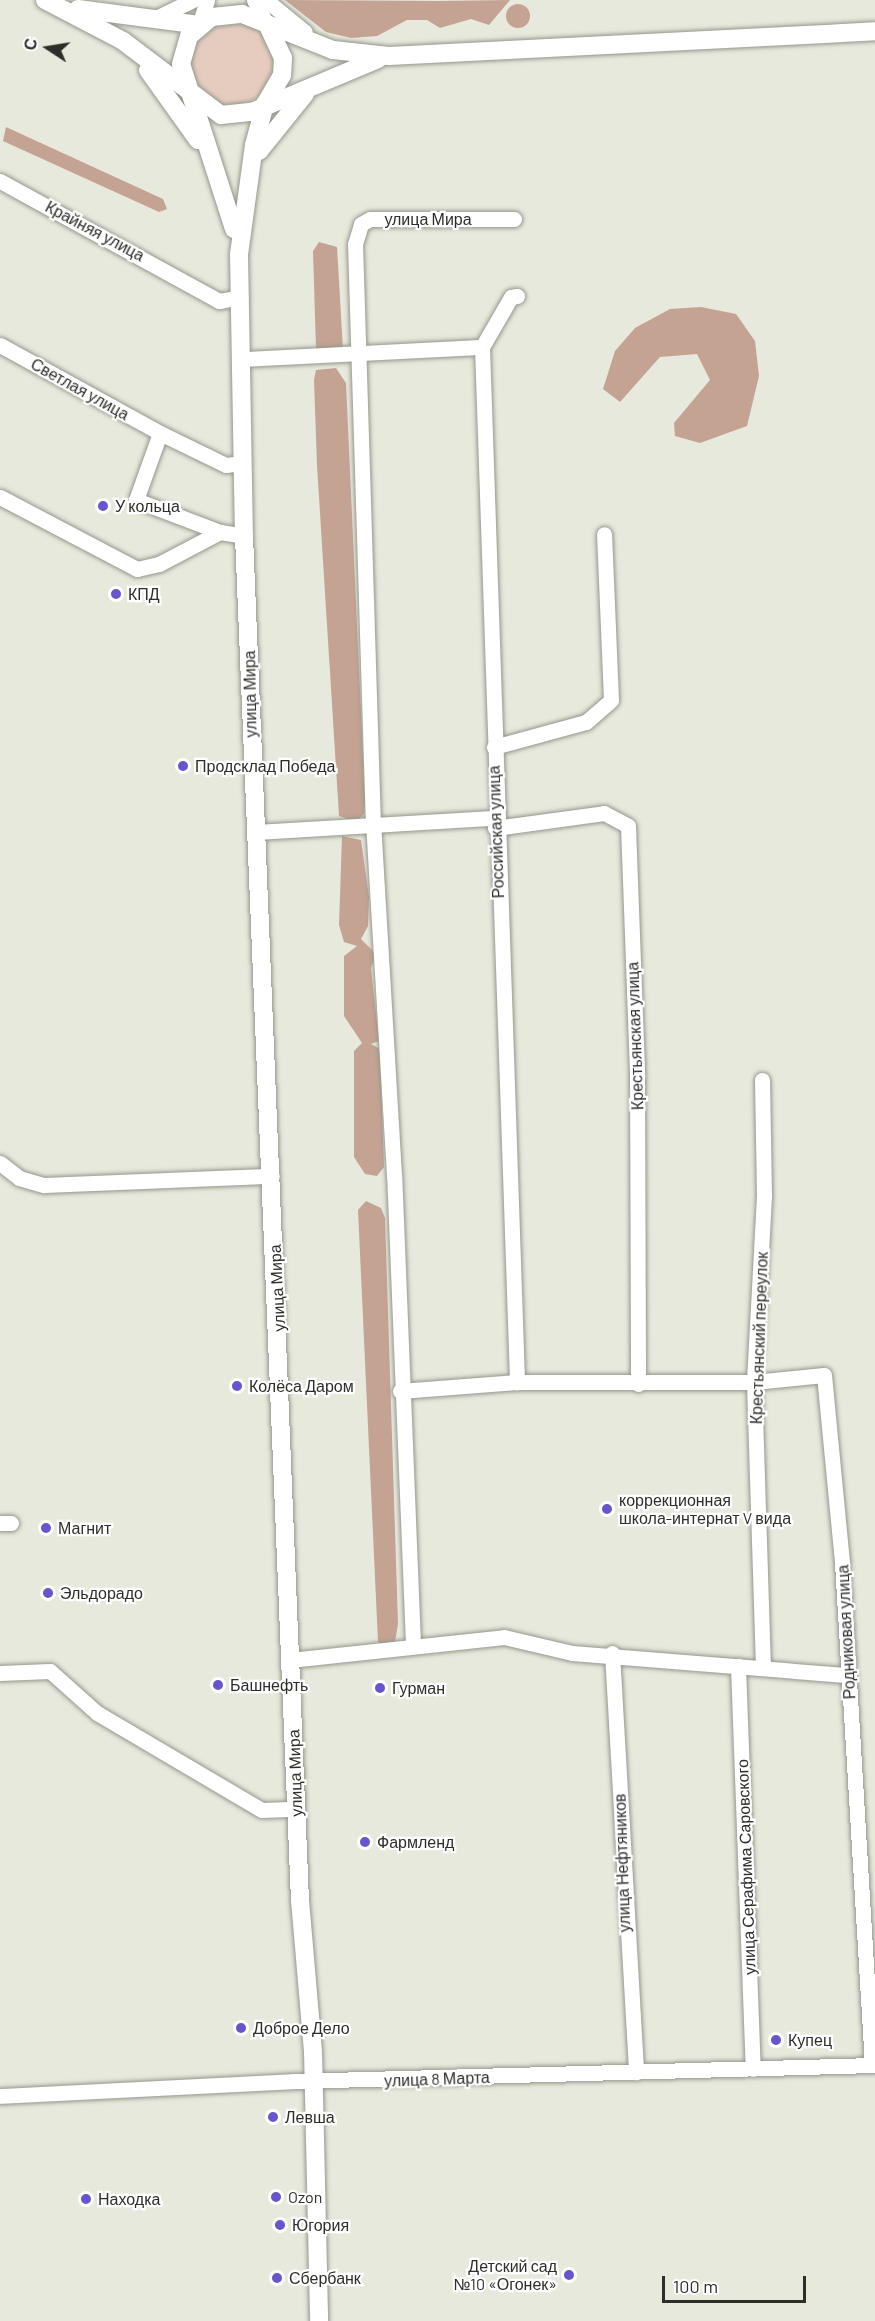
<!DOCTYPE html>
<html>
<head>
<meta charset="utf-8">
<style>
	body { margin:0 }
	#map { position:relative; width:875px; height:2321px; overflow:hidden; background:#e7e9dd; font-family:Barlow,sans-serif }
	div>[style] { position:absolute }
	.green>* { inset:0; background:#e6ccbf }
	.round { border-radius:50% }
	.forest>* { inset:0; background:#c5a392 }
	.roads { filter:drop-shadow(0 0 2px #95978c) drop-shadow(0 0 2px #95978c) }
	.minor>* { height:15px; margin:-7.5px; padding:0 7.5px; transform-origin:7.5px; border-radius:7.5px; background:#fff }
	.major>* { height:18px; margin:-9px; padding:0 9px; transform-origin:9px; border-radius:9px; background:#fff }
	.dots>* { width:16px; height:16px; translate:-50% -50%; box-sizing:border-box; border:3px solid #fff; border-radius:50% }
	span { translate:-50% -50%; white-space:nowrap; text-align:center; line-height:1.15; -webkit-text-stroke:4.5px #fff; paint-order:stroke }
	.street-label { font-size:16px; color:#2d2e29 }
	.poi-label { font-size:16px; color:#2d2e29 }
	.left { translate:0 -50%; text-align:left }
	.right { translate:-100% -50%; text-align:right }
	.north { position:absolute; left:18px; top:18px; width:60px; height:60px; -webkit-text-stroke:4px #fff; paint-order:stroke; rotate:282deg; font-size:16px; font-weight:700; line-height:24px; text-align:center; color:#2d2e29 }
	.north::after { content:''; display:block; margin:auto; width:21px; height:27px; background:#2d2e29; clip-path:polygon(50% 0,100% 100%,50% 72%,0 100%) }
	.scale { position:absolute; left:662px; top:2276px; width:144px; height:27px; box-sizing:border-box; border:3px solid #2d2e29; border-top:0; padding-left:8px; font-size:18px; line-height:21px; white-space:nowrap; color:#2d2e29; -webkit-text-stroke:4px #fff; paint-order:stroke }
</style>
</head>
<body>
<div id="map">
	<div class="green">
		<i class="round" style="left:190px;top:21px;width:84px;height:84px"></i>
	</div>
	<div class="forest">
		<i style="clip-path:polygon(285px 0,438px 1px,510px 0,489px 25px,471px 19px,440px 28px,427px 20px,407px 20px,377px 36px,351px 38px,326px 32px)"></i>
		<i class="round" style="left:506px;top:4px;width:24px;height:24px"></i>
		<i style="clip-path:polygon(6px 127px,163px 199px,167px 209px,159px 212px,3px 141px)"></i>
		<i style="clip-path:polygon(319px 242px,337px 247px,343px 350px,316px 349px,313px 251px)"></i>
		<i style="clip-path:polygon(701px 307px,736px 314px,755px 341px,759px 376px,747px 426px,700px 443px,675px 436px,674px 423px,710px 380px,697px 354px,660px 357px,620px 402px,603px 389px,615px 351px,635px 328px,670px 309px)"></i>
		<i style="clip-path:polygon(336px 368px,346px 383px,365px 801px,364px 814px,356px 822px,339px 816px,317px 465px,314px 380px,316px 370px)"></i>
		<i style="clip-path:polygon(342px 836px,361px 840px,369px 897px,368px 926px,361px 939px,376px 954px,371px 968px,379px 1041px,371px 1044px,380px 1049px,384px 1167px,377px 1176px,365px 1174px,354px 1157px,354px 1051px,362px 1043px,344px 1016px,344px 956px,357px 946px,344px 942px,339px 925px)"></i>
		<i style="clip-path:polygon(366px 1201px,381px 1208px,385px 1218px,398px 1624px,395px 1642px,385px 1646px,378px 1642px,358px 1210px)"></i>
	</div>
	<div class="roads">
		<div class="minor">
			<i style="left:254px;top:0;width:32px;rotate:62deg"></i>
			<i style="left:266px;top:0;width:50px;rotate:39.4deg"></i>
			<i style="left:156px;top:18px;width:41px;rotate:-25.9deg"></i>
			<i style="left:199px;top:25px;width:26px;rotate:-72deg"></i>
			<i style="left:0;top:181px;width:250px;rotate:28.7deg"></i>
			<i style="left:219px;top:301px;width:22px;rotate:-10deg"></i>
			<i style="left:517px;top:296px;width:6px;rotate:171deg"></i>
			<i style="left:511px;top:297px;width:58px;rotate:120.1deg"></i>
			<i style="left:482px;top:347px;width:1036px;rotate:88.06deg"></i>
			<i style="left:0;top:345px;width:183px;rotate:28.8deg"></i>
			<i style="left:244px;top:359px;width:238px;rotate:-2.9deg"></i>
			<i style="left:0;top:497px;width:155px;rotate:27.7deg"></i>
			<i style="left:137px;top:569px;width:23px;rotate:-13deg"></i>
			<i style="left:159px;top:564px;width:69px;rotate:-27.7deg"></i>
			<i style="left:220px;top:532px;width:24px;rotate:9deg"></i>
			<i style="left:220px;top:532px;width:90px;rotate:-159.1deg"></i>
			<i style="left:136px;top:500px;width:71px;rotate:-70.3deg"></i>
			<i style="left:160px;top:433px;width:73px;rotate:25.9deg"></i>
			<i style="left:226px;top:465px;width:17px;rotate:-7deg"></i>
			<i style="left:494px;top:747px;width:95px;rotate:-15.2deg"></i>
			<i style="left:586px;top:722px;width:33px;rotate:-41deg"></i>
			<i style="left:611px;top:700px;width:166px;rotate:-92.4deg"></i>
			<i style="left:495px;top:828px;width:110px;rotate:-7.8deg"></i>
			<i style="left:604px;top:813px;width:27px;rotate:28deg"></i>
			<i style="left:628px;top:826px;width:251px;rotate:87.9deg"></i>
			<i style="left:637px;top:1077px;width:307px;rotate:89.8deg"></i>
			<i style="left:255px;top:832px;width:239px;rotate:-3.4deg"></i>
			<i style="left:762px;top:1080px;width:116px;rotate:89deg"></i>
			<i style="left:764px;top:1196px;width:186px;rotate:93.1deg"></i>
			<i style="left:754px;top:1382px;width:286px;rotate:88.2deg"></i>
			<i style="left:0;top:1163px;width:24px;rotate:38deg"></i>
			<i style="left:19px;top:1178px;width:26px;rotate:16deg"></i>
			<i style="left:44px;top:1185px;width:228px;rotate:-2.3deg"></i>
			<i style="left:400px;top:1391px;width:117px;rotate:-4.4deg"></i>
			<i style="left:517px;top:1382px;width:237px"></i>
			<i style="left:754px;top:1382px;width:70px;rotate:-5.7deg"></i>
			<i style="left:824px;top:1375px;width:189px;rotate:84.5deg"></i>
			<i style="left:842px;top:1563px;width:503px;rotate:86.58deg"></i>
			<i style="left:0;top:1523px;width:11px"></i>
			<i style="left:413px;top:1644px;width:469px;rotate:-92.3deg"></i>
			<i style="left:394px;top:1175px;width:350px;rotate:-93.4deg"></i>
			<i style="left:373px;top:826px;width:582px;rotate:-91.77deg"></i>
			<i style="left:355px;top:244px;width:21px;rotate:-73deg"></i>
			<i style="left:361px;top:224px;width:10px;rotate:-29deg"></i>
			<i style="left:370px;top:219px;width:144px"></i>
			<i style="left:612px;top:1653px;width:420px;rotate:86.7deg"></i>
			<i style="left:290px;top:1660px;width:215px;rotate:-6.1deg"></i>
			<i style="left:504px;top:1637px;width:70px;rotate:13.2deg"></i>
			<i style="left:572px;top:1653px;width:277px;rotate:4.6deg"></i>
			<i style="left:738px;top:1666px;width:403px;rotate:87.9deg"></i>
			<i style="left:0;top:1673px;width:50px;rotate:-2.3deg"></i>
			<i style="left:50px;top:1671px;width:63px;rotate:41.8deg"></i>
			<i style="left:97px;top:1713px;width:191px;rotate:30.5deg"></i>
			<i style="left:262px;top:1810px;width:34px;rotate:-2deg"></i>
			<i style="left:0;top:2096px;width:294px;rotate:-2.9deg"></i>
			<i style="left:294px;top:2081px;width:581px;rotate:-1.58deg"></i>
		</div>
		<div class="major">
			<i style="left:45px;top:0;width:88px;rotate:27.7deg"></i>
			<i style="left:123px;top:41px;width:123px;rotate:37.1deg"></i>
			<i style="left:221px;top:115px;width:31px;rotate:-6deg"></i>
			<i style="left:252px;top:112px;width:137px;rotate:-22.8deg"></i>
			<i style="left:78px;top:9px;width:122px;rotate:7.5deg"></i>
			<i style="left:269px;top:28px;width:33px;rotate:65deg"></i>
			<i style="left:283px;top:58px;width:17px;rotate:93deg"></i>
			<i style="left:282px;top:75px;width:34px;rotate:120deg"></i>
			<i style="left:265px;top:104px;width:42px;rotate:105deg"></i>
			<i style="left:254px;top:145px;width:110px;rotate:97.8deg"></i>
			<i style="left:239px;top:254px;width:282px;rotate:89deg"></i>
			<i style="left:244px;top:536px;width:1365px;rotate:87.65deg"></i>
			<i style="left:300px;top:1900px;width:152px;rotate:85.1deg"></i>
			<i style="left:313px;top:2051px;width:270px;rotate:88.7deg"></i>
			<i style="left:148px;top:70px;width:86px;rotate:54.5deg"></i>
			<i style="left:259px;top:151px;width:73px;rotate:-51.1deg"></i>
			<i style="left:234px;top:229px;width:173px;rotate:-107.8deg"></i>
			<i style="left:181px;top:64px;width:29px;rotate:-74deg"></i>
			<i style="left:189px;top:36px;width:30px;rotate:-40deg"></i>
			<i style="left:212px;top:17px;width:30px;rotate:-6deg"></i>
			<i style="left:242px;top:14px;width:98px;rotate:21.6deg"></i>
			<i style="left:333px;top:50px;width:56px;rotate:6.1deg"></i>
			<i style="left:389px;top:56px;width:487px;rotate:-2.9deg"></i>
		</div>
	</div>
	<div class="dots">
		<i style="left:103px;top:506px;background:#6755ce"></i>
		<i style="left:116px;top:594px;background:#6755ce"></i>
		<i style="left:183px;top:766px;background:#6755ce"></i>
		<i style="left:237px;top:1386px;background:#6755ce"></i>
		<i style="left:607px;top:1509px;background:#6755ce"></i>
		<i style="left:46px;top:1528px;background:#6755ce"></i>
		<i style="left:48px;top:1593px;background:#6755ce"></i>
		<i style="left:218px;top:1685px;background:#6755ce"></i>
		<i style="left:380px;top:1688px;background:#6755ce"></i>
		<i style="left:365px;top:1842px;background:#6755ce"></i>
		<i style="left:241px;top:2028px;background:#6755ce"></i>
		<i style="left:776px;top:2040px;background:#6755ce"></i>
		<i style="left:273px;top:2117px;background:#6755ce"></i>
		<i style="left:276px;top:2197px;background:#6755ce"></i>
		<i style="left:86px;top:2199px;background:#6755ce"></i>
		<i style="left:280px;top:2225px;background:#6755ce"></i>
		<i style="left:569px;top:2275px;background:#6755ce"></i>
		<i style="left:277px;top:2278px;background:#6755ce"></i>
	</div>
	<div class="street-label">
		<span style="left:428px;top:219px">улица Мира</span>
		<span style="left:95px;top:231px;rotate:28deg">Крайняя улица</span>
		<span style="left:80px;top:389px;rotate:29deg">Светлая улица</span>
		<span style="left:250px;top:694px;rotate:-91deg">улица Мира</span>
		<span style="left:496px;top:832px;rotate:-92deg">Российская улица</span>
		<span style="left:635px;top:1036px;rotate:-92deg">Крестьянская улица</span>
		<span style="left:277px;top:1288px;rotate:-93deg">улица Мира</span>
		<span style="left:759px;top:1338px;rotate:-88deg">Крестьянский переулок</span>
		<span style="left:846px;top:1632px;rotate:-93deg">Родниковая улица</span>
		<span style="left:295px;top:1773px;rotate:-92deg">улица Мира</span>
		<span style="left:622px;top:1863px;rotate:-92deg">улица Нефтяников</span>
		<span style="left:746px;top:1867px;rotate:-92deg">улица Серафима Саровского</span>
		<span style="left:437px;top:2079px;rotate:-2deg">улица 8 Марта</span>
	</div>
	<div class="poi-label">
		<span class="left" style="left:115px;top:506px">У кольца</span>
		<span class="left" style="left:128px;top:594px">КПД</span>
		<span class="left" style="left:195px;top:766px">Продсклад Победа</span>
		<span class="left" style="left:249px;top:1386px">Колёса Даром</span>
		<span class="left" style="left:619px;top:1509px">коррекционная<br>школа-интернат V вида</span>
		<span class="left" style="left:58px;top:1528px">Магнит</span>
		<span class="left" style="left:60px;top:1593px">Эльдорадо</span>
		<span class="left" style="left:230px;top:1685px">Башнефть</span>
		<span class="left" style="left:392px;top:1688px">Гурман</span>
		<span class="left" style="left:377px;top:1842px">Фармленд</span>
		<span class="left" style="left:253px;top:2028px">Доброе Дело</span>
		<span class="left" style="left:788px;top:2040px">Купец</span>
		<span class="left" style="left:285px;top:2117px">Левша</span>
		<span class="left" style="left:288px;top:2197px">Ozon</span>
		<span class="left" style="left:98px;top:2199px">Находка</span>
		<span class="left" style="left:292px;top:2225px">Югория</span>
		<span class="right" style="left:557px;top:2275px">Детский сад<br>№10 «Огонек»</span>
		<span class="left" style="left:289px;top:2278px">Сбербанк</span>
	</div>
	<div class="north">С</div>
	<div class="scale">100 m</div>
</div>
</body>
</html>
